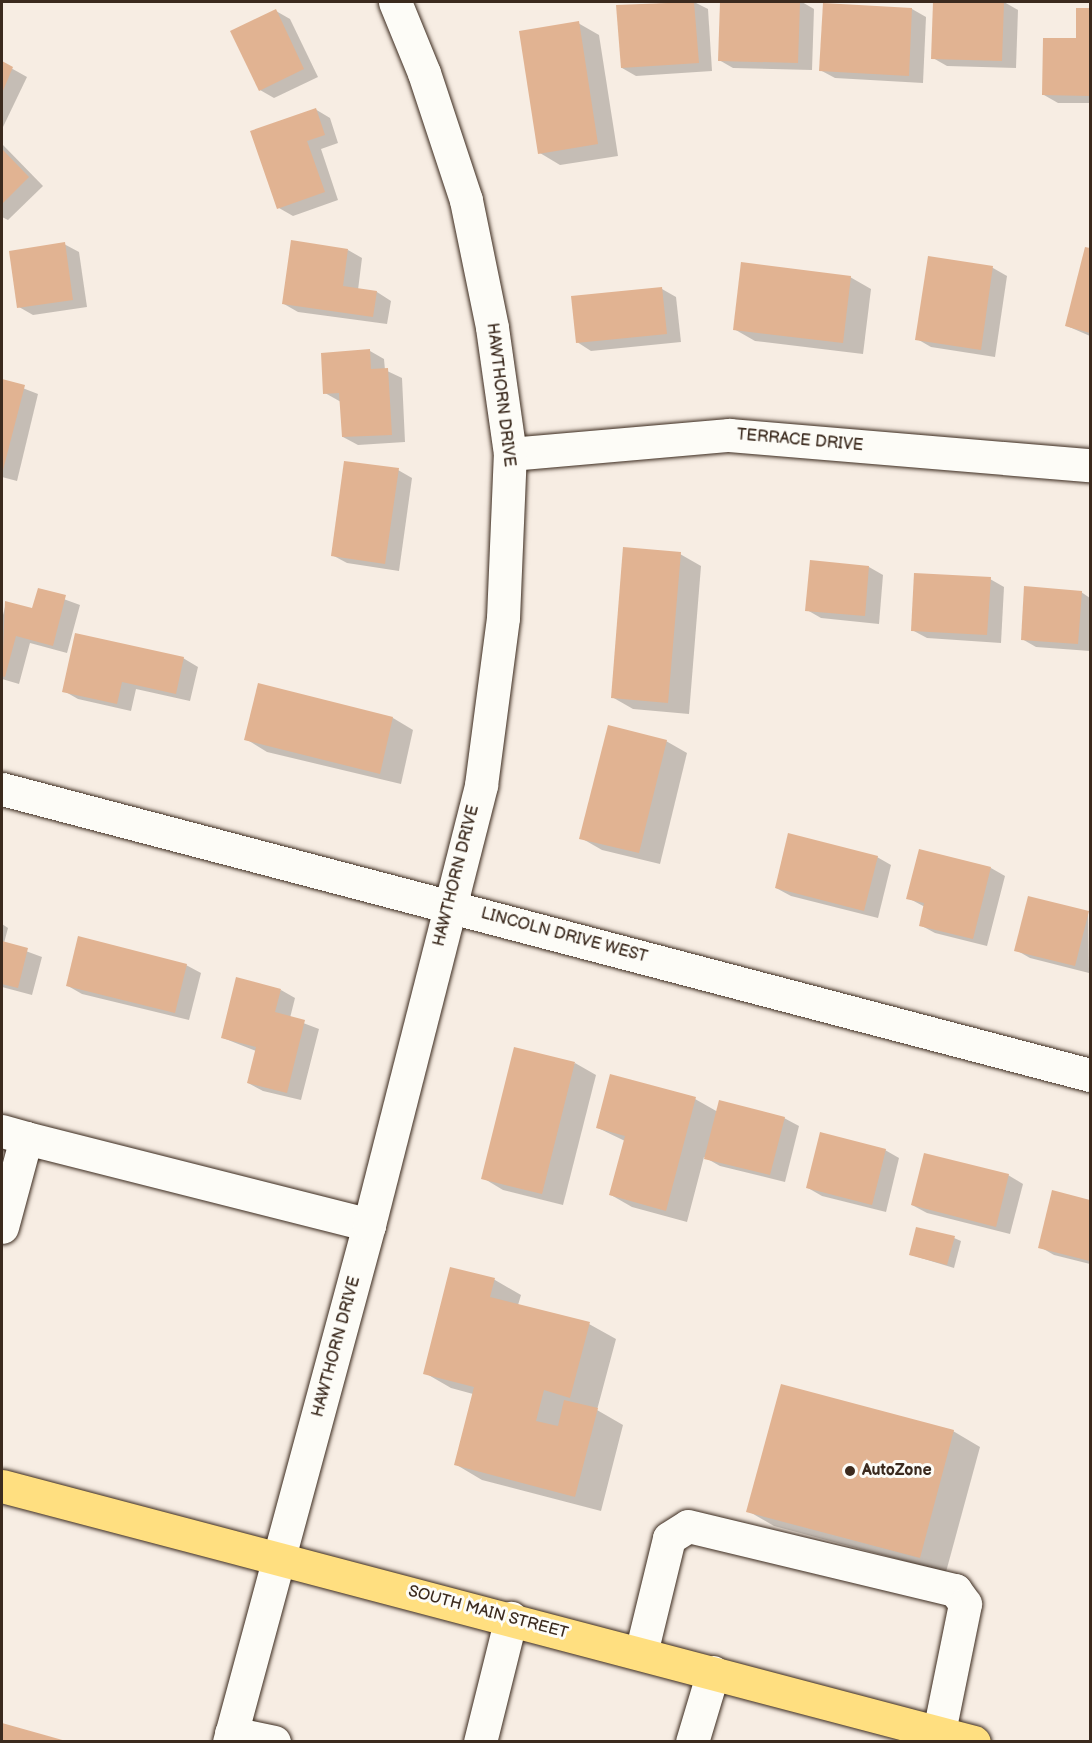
<!DOCTYPE html>
<html>
<head>
<meta charset="utf-8">
<style>
	body { margin:0 }
	#map { position:relative; width:1092px; height:1743px; overflow:hidden; background:#f7ede3; font-family:"Balsamiq Sans",sans-serif }
	div>[style] { position:absolute }
	.shadow>* { inset:0; background:#0003 }
	.building>* { inset:0; background:#e1b392 }
	.roads { filter:drop-shadow(0 0 2px #3b2a1e) drop-shadow(0 0 2px #3b2a1e) }
	.minor>* { height:33px; margin:-16.5px; padding:0 16.5px; transform-origin:16.5px; border-radius:16.5px; background:#fdfcf7 }
	.major>* { height:33px; margin:-16.5px; padding:0 16.5px; transform-origin:16.5px; border-radius:16.5px; background:#ffdf80 }
	.dots>* { width:16px; height:16px; translate:-50% -50%; box-sizing:border-box; border:3px solid #fdfcf7; border-radius:50% }
	span { translate:-50% -50%; white-space:nowrap; text-align:center; line-height:1.15; -webkit-text-stroke:6px #fdfcf7; paint-order:stroke }
	.street-label { font-size:16px; color:#3b2a1e }
	.poi-label { font-size:16px; color:#3b2a1e; font-weight:700 }
	.left { translate:0 -50%; text-align:left }
	.frame { position:absolute; inset:0; border:3px solid #3b2a1e; pointer-events:none }
</style>
</head>
<body>
<div id="map">
	<div class="shadow">
		<i style="clip-path:polygon(694px 2px,708px 9px,712px 71px,636px 76px,622px 68px,618px 6px)"></i>
		<i style="clip-path:polygon(721px 2px,802px 2px,814px 9px,812px 70px,733px 68px,719px 60px)"></i>
		<i style="clip-path:polygon(935px 2px,1004px 2px,1018px 10px,1016px 68px,947px 66px,933px 58px)"></i>
		<i style="clip-path:polygon(912px 9px,926px 17px,923px 83px,835px 78px,820px 70px)"></i>
		<i style="clip-path:polygon(1077px 9px,1090px 9px,1090px 103px,1058px 103px,1044px 95px,1077px 39px)"></i>
		<i style="clip-path:polygon(276px 11px,290px 19px,318px 77px,274px 98px,260px 90px)"></i>
		<i style="clip-path:polygon(578px 23px,599px 35px,618px 156px,560px 165px,540px 153px)"></i>
		<i style="clip-path:polygon(2px 63px,27px 77px,3px 127px,2px 126px)"></i>
		<i style="clip-path:polygon(315px 109px,330px 118px,338px 143px,321px 149px,338px 200px,293px 216px,279px 208px)"></i>
		<i style="clip-path:polygon(2px 144px,43px 186px,8px 220px,2px 217px)"></i>
		<i style="clip-path:polygon(64px 244px,79px 252px,87px 307px,33px 315px,19px 307px)"></i>
		<i style="clip-path:polygon(1086px 249px,1090px 250px,1090px 336px,1067px 326px)"></i>
		<i style="clip-path:polygon(348px 250px,362px 258px,358px 290px,377px 292px,391px 301px,387px 324px,298px 312px,284px 304px)"></i>
		<i style="clip-path:polygon(929px 258px,993px 268px,1007px 276px,995px 357px,931px 347px,917px 339px)"></i>
		<i style="clip-path:polygon(850px 277px,871px 289px,863px 354px,755px 341px,734px 329px)"></i>
		<i style="clip-path:polygon(662px 289px,676px 297px,681px 342px,591px 351px,577px 342px)"></i>
		<i style="clip-path:polygon(370px 351px,384px 359px,385px 370px,402px 378px,405px 442px,358px 445px,343px 437px,341px 402px,325px 393px)"></i>
		<i style="clip-path:polygon(2px 380px,38px 394px,17px 481px,2px 477px)"></i>
		<i style="clip-path:polygon(398px 470px,412px 478px,399px 571px,347px 563px,332px 555px)"></i>
		<i style="clip-path:polygon(680px 554px,701px 566px,689px 714px,633px 709px,612px 697px)"></i>
		<i style="clip-path:polygon(869px 567px,883px 575px,879px 624px,821px 618px,807px 610px)"></i>
		<i style="clip-path:polygon(990px 579px,1004px 587px,1001px 643px,927px 638px,912px 630px)"></i>
		<i style="clip-path:polygon(39px 590px,80px 605px,67px 653px,30px 643px,19px 684px,2px 679px,2px 619px,6px 603px,33px 609px)"></i>
		<i style="clip-path:polygon(1081px 592px,1090px 598px,1090px 651px,1036px 647px,1022px 639px)"></i>
		<i style="clip-path:polygon(183px 658px,198px 667px,190px 701px,136px 689px,131px 711px,78px 699px,64px 691px)"></i>
		<i style="clip-path:polygon(393px 718px,413px 730px,401px 784px,267px 752px,246px 739px)"></i>
		<i style="clip-path:polygon(666px 741px,687px 753px,660px 864px,602px 850px,581px 838px)"></i>
		<i style="clip-path:polygon(877px 857px,891px 865px,878px 918px,791px 896px,776px 888px)"></i>
		<i style="clip-path:polygon(991px 868px,1005px 876px,987px 946px,935px 933px,920px 925px,925px 907px,908px 898px)"></i>
		<i style="clip-path:polygon(1088px 913px,1089px 973px,1030px 958px,1016px 950px)"></i>
		<i style="clip-path:polygon(2px 924px,8px 928px,4px 943px,42px 957px,32px 995px,2px 987px)"></i>
		<i style="clip-path:polygon(186px 965px,201px 973px,189px 1020px,82px 994px,68px 986px)"></i>
		<i style="clip-path:polygon(281px 990px,295px 998px,290px 1018px,319px 1029px,301px 1100px,263px 1091px,248px 1083px,256px 1051px,223px 1038px)"></i>
		<i style="clip-path:polygon(575px 1063px,596px 1075px,563px 1205px,503px 1190px,483px 1178px)"></i>
		<i style="clip-path:polygon(695px 1099px,718px 1112px,784px 1118px,799px 1126px,785px 1182px,720px 1166px,704px 1157px,687px 1222px,632px 1207px,611px 1195px,625px 1141px,598px 1128px)"></i>
		<i style="clip-path:polygon(885px 1150px,899px 1158px,886px 1212px,822px 1196px,808px 1188px)"></i>
		<i style="clip-path:polygon(1008px 1175px,1023px 1184px,1010px 1234px,927px 1213px,912px 1205px)"></i>
		<i style="clip-path:polygon(1053px 1192px,1090px 1201px,1090px 1264px,1054px 1255px,1040px 1247px)"></i>
		<i style="clip-path:polygon(954px 1238px,961px 1241px,954px 1268px,911px 1255px)"></i>
		<i style="clip-path:polygon(451px 1269px,495px 1280px,521px 1295px,518px 1305px,589px 1324px,616px 1339px,597px 1410px,623px 1425px,601px 1511px,482px 1480px,455px 1464px,473px 1394px,451px 1388px,425px 1373px)"></i>
		<i style="clip-path:polygon(953px 1431px,980px 1447px,946px 1572px,774px 1526px,748px 1511px)"></i>
	</div>
	<div class="building">
		<i style="clip-path:polygon(694px 2px,699px 63px,621px 68px,616px 5px)"></i>
		<i style="clip-path:polygon(720px 2px,800px 2px,798px 63px,718px 61px)"></i>
		<i style="clip-path:polygon(933px 2px,1004px 2px,1002px 61px,931px 59px)"></i>
		<i style="clip-path:polygon(823px 3px,912px 8px,909px 76px,819px 71px)"></i>
		<i style="clip-path:polygon(1076px 8px,1090px 8px,1090px 96px,1042px 95px,1043px 38px,1076px 38px)"></i>
		<i style="clip-path:polygon(276px 9px,304px 69px,259px 91px,230px 31px)"></i>
		<i style="clip-path:polygon(579px 21px,598px 144px,538px 154px,519px 31px)"></i>
		<i style="clip-path:polygon(2px 61px,13px 67px,2px 93px)"></i>
		<i style="clip-path:polygon(316px 108px,325px 135px,307px 141px,325px 192px,277px 209px,250px 131px)"></i>
		<i style="clip-path:polygon(2px 149px,29px 177px,2px 204px)"></i>
		<i style="clip-path:polygon(291px 240px,348px 249px,343px 286px,377px 291px,373px 317px,282px 304px)"></i>
		<i style="clip-path:polygon(65px 242px,73px 300px,17px 308px,9px 251px)"></i>
		<i style="clip-path:polygon(1085px 247px,1090px 248px,1090px 333px,1065px 326px)"></i>
		<i style="clip-path:polygon(928px 256px,993px 266px,981px 350px,915px 340px)"></i>
		<i style="clip-path:polygon(741px 262px,851px 276px,843px 343px,733px 330px)"></i>
		<i style="clip-path:polygon(662px 287px,667px 334px,576px 343px,571px 296px)"></i>
		<i style="clip-path:polygon(370px 349px,371px 369px,388px 368px,392px 435px,342px 437px,339px 393px,323px 394px,321px 353px)"></i>
		<i style="clip-path:polygon(2px 379px,25px 385px,2px 474px)"></i>
		<i style="clip-path:polygon(344px 461px,399px 468px,385px 564px,331px 556px)"></i>
		<i style="clip-path:polygon(623px 547px,681px 552px,668px 703px,611px 698px)"></i>
		<i style="clip-path:polygon(810px 560px,869px 566px,865px 616px,805px 611px)"></i>
		<i style="clip-path:polygon(914px 573px,991px 577px,987px 635px,911px 631px)"></i>
		<i style="clip-path:polygon(1024px 586px,1082px 591px,1078px 644px,1021px 640px)"></i>
		<i style="clip-path:polygon(38px 588px,66px 595px,53px 646px,16px 636px,5px 677px,2px 676px,5px 601px,32px 608px)"></i>
		<i style="clip-path:polygon(75px 633px,184px 657px,176px 694px,122px 682px,117px 704px,62px 692px)"></i>
		<i style="clip-path:polygon(258px 683px,393px 717px,380px 774px,244px 740px)"></i>
		<i style="clip-path:polygon(608px 725px,667px 740px,639px 853px,579px 839px)"></i>
		<i style="clip-path:polygon(788px 833px,878px 856px,864px 911px,775px 888px)"></i>
		<i style="clip-path:polygon(919px 849px,991px 867px,973px 939px,919px 926px,924px 903px,906px 899px)"></i>
		<i style="clip-path:polygon(1028px 896px,1089px 911px,1075px 966px,1014px 951px)"></i>
		<i style="clip-path:polygon(78px 936px,187px 964px,175px 1013px,66px 986px)"></i>
		<i style="clip-path:polygon(2px 941px,28px 948px,18px 988px,2px 984px)"></i>
		<i style="clip-path:polygon(236px 977px,281px 989px,275px 1012px,305px 1020px,287px 1093px,247px 1083px,256px 1047px,221px 1038px)"></i>
		<i style="clip-path:polygon(514px 1047px,575px 1062px,542px 1194px,481px 1179px)"></i>
		<i style="clip-path:polygon(610px 1074px,696px 1097px,666px 1211px,609px 1195px,625px 1136px,596px 1128px)"></i>
		<i style="clip-path:polygon(719px 1100px,785px 1117px,770px 1175px,704px 1159px)"></i>
		<i style="clip-path:polygon(820px 1132px,886px 1149px,872px 1205px,806px 1188px)"></i>
		<i style="clip-path:polygon(924px 1153px,1009px 1174px,996px 1227px,911px 1205px)"></i>
		<i style="clip-path:polygon(1052px 1190px,1090px 1200px,1090px 1261px,1038px 1248px)"></i>
		<i style="clip-path:polygon(916px 1227px,955px 1236px,947px 1265px,909px 1255px)"></i>
		<i style="clip-path:polygon(450px 1267px,495px 1278px,490px 1297px,590px 1322px,570px 1398px,544px 1390px,536px 1421px,558px 1426px,564px 1400px,598px 1408px,575px 1497px,454px 1465px,474px 1387px,423px 1374px)"></i>
		<i style="clip-path:polygon(781px 1384px,954px 1430px,920px 1558px,746px 1512px)"></i>
		<i style="clip-path:polygon(2px 1723px,66px 1741px,66px 1742px,2px 1742px)"></i>
	</div>
	<div class="roads">
		<div class="minor">
			<i style="left:510px;top:454px;width:220px;rotate:-5deg"></i>
			<i style="left:729px;top:435px;width:362px;rotate:4.8deg"></i>
			<i style="left:2px;top:789px;width:1125px;rotate:14.73deg"></i>
			<i style="left:2px;top:1131px;width:25px;rotate:16deg"></i>
			<i style="left:26px;top:1138px;width:92px;rotate:105.1deg"></i>
			<i style="left:26px;top:1138px;width:354px;rotate:14.2deg"></i>
			<i style="left:641px;top:1653px;width:118px;rotate:-76.3deg"></i>
			<i style="left:669px;top:1538px;width:22px;rotate:-32deg"></i>
			<i style="left:688px;top:1526px;width:275px;rotate:13.5deg"></i>
			<i style="left:955px;top:1590px;width:17px;rotate:54deg"></i>
			<i style="left:965px;top:1604px;width:131px;rotate:101.5deg"></i>
			<i style="left:231px;top:1733px;width:44px;rotate:11.8deg"></i>
			<i style="left:229px;top:1742px;width:536px;rotate:-74.85deg"></i>
			<i style="left:369px;top:1225px;width:454px;rotate:-75.7deg"></i>
			<i style="left:481px;top:785px;width:168px;rotate:-82.5deg"></i>
			<i style="left:503px;top:618px;width:164px;rotate:-87.6deg"></i>
			<i style="left:510px;top:454px;width:128px;rotate:-98.1deg"></i>
			<i style="left:492px;top:327px;width:130px;rotate:-101.6deg"></i>
			<i style="left:466px;top:200px;width:134px;rotate:-108.3deg"></i>
			<i style="left:424px;top:73px;width:77px;rotate:-112.2deg"></i>
			<i style="left:480px;top:1742px;width:128px;rotate:-76deg"></i>
			<i style="left:692px;top:1742px;width:73px;rotate:-73.3deg"></i>
		</div>
		<div class="major">
			<i style="left:2px;top:1486px;width:1005px;rotate:14.76deg"></i>
		</div>
	</div>
	<div class="dots">
		<i style="left:850px;top:1471px;background:#3b2a1e"></i>
	</div>
	<div class="street-label">
		<span style="left:500px;top:395px;rotate:83deg">HAWTHORN DRIVE</span>
		<span style="left:800px;top:441px;rotate:5deg">TERRACE DRIVE</span>
		<span style="left:457px;top:876px;rotate:-76deg">HAWTHORN DRIVE</span>
		<span style="left:564px;top:936px;rotate:15deg">LINCOLN DRIVE WEST</span>
		<span style="left:337px;top:1347px;rotate:-75deg">HAWTHORN DRIVE</span>
		<span style="left:488px;top:1613px;rotate:15deg">SOUTH MAIN STREET</span>
	</div>
	<div class="poi-label">
		<span class="left" style="left:862px;top:1471px">AutoZone</span>
	</div>
	<div class="frame"></div>
</div>
</body>
</html>
